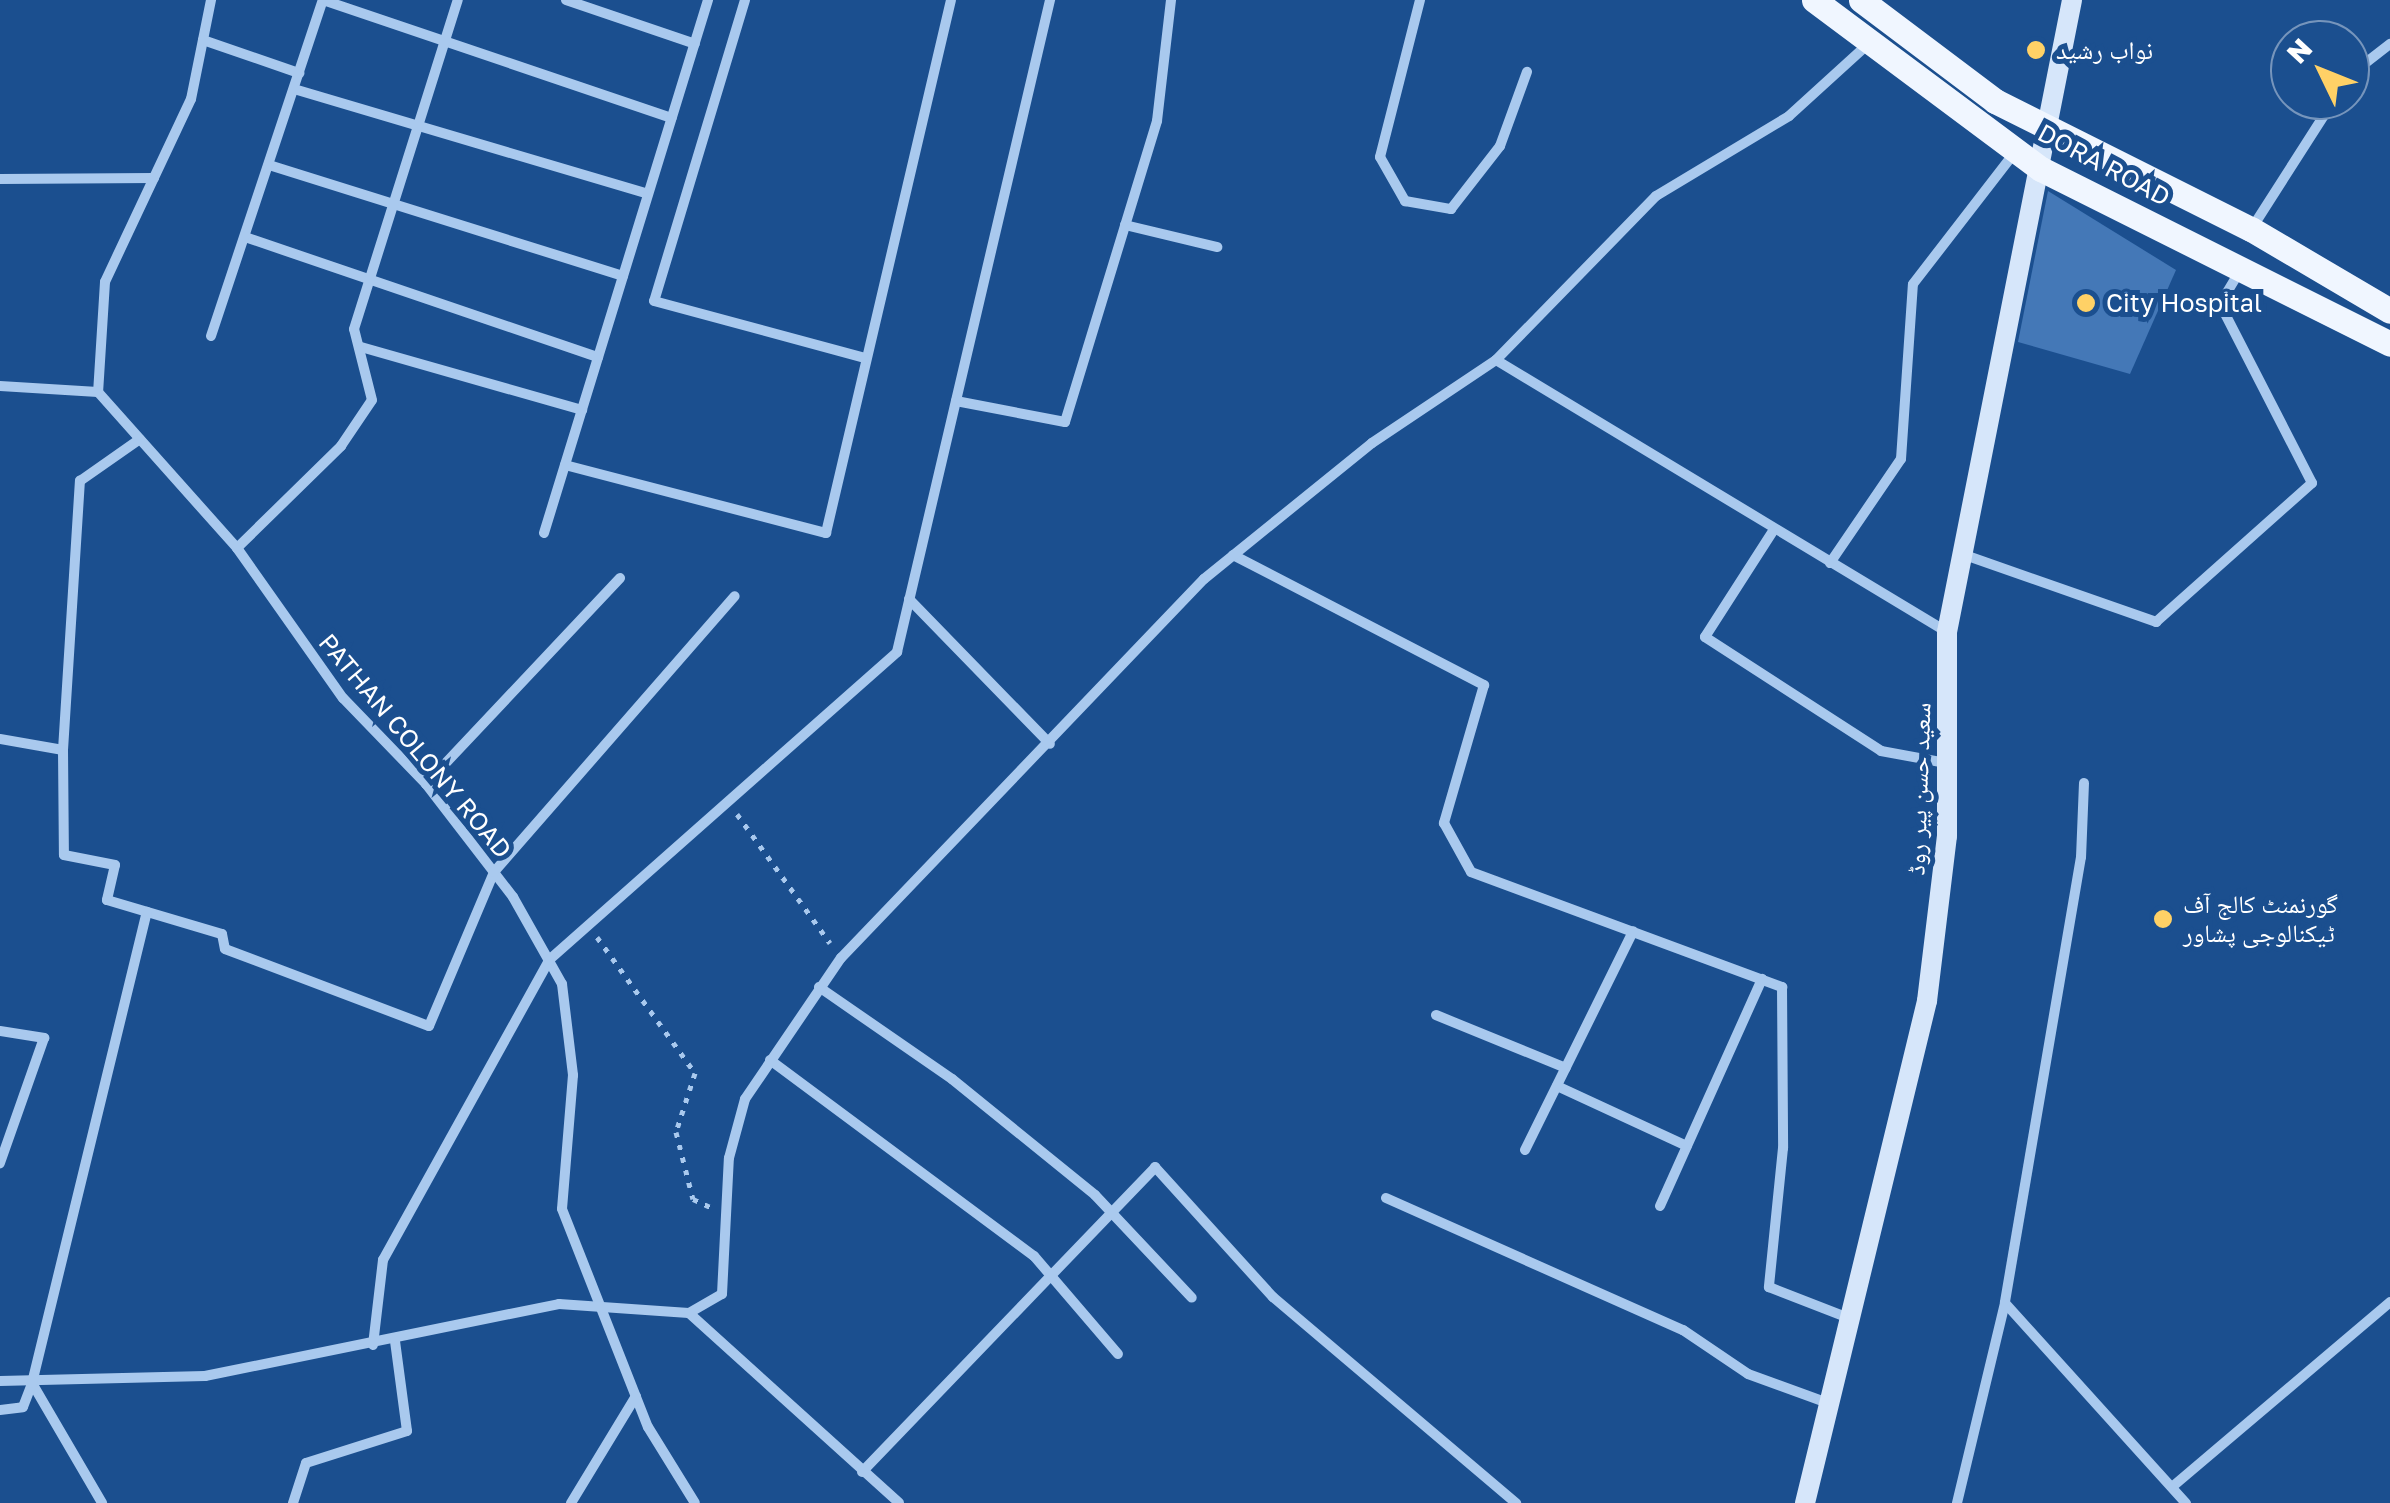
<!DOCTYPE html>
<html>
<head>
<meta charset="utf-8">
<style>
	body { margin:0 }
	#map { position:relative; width:2390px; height:1503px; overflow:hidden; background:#1b4f8f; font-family:"Golos Text","Noto Naskh Arabic",sans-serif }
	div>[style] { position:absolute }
	.building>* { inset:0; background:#4478b7 }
	.path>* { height:5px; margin-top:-2.5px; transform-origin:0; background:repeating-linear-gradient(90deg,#a9c9ee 0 5px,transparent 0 13px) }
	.street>* { height:10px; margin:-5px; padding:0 5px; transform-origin:5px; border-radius:5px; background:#a9c9ee }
	.secondary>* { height:20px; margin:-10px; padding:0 10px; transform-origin:10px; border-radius:10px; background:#d6e6fa }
	.primary>* { height:25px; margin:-12.5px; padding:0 12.5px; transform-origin:12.5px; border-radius:12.5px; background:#f0f6ff }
	.dots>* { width:28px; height:28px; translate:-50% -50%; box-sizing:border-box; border:5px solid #1b4f8f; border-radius:50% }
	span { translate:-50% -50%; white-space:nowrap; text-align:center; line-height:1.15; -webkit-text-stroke:10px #1b4f8f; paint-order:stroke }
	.poi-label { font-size:25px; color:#fff }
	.left { translate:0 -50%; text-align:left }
	.street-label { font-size:25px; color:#fff }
	.north { position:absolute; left:2270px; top:20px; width:100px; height:100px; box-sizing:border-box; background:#1b4f8f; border:2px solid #7695bc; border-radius:50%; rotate:313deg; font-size:28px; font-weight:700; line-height:40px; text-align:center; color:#fff }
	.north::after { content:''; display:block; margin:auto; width:35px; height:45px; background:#ffd166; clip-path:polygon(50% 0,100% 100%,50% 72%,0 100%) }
</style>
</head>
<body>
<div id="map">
	<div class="building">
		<i style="clip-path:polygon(2048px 191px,2176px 270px,2130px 374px,2018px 342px)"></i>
	</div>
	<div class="path">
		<i style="left:737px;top:814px;width:159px;rotate:54.2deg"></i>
		<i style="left:597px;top:937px;width:168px;rotate:54.2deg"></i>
		<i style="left:695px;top:1073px;width:62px;rotate:107.9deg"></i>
		<i style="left:676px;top:1132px;width:69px;rotate:75.8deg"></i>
		<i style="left:693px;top:1199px;width:19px;rotate:25deg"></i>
	</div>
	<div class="street">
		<i style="left:211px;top:0;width:101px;rotate:101.4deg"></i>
		<i style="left:191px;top:99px;width:202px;rotate:115.2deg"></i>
		<i style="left:105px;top:282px;width:110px;rotate:93.6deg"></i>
		<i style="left:98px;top:392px;width:209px;rotate:48.3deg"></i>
		<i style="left:237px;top:548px;width:184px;rotate:54.8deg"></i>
		<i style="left:343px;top:698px;width:120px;rotate:46deg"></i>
		<i style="left:426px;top:784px;width:143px;rotate:52.4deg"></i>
		<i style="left:513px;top:897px;width:100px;rotate:60.6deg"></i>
		<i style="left:562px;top:984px;width:92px;rotate:83.1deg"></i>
		<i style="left:573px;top:1075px;width:134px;rotate:94.7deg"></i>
		<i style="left:562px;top:1209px;width:234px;rotate:68.5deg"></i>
		<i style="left:648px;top:1427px;width:89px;rotate:58.3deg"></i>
		<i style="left:566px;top:0;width:136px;rotate:18.8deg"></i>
		<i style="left:745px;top:0;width:314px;rotate:106.8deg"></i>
		<i style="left:654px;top:301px;width:219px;rotate:15.1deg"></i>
		<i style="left:1420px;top:0;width:162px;rotate:104.3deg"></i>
		<i style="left:1380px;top:157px;width:51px;rotate:60.4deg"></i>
		<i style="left:1405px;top:201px;width:47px;rotate:9.9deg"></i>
		<i style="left:1451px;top:209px;width:80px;rotate:-52.1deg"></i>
		<i style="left:1500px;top:146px;width:79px;rotate:-70deg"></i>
		<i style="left:203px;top:40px;width:102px;rotate:19deg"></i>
		<i style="left:2350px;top:75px;width:51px;rotate:-37.8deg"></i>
		<i style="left:294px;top:89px;width:369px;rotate:16.5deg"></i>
		<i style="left:269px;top:165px;width:371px;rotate:17.4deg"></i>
		<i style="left:0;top:179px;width:154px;rotate:-0.4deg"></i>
		<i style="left:1125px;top:225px;width:95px;rotate:13.4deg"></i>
		<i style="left:2252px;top:228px;width:152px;rotate:-57.4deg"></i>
		<i style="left:245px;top:237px;width:373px;rotate:18.8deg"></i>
		<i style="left:211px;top:336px;width:354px;rotate:-71.6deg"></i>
		<i style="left:323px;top:0;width:368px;rotate:18.7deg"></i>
		<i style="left:361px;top:347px;width:230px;rotate:15.9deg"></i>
		<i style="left:1496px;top:360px;width:527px;rotate:31.09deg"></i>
		<i style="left:0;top:386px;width:98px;rotate:3.5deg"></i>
		<i style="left:956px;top:401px;width:111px;rotate:10.9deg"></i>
		<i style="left:1065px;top:422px;width:315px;rotate:-73deg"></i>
		<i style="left:1157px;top:121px;width:122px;rotate:-83.4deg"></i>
		<i style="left:565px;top:465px;width:270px;rotate:14.6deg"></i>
		<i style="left:826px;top:533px;width:547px;rotate:-76.8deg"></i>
		<i style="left:1773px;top:531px;width:126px;rotate:122.7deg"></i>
		<i style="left:1705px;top:637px;width:210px;rotate:32.9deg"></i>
		<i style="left:1881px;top:751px;width:66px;rotate:10.5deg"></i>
		<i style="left:544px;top:533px;width:558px;rotate:-72.9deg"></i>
		<i style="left:237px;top:548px;width:146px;rotate:-44.4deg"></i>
		<i style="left:341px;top:446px;width:55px;rotate:-56deg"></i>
		<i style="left:372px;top:400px;width:73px;rotate:-104.2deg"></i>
		<i style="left:354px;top:329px;width:345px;rotate:-72.5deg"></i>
		<i style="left:1962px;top:554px;width:206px;rotate:19.3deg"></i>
		<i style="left:2156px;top:622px;width:209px;rotate:-41.7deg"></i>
		<i style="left:2312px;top:483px;width:201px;rotate:-117.2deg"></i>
		<i style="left:2220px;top:304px;width:37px;rotate:-59deg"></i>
		<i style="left:1233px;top:555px;width:283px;rotate:27.4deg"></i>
		<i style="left:1484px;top:685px;width:144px;rotate:106.2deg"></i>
		<i style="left:1444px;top:823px;width:56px;rotate:61.1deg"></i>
		<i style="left:1471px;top:872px;width:332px;rotate:20.3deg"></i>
		<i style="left:1782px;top:987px;width:161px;rotate:89.6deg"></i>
		<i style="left:1783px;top:1148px;width:140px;rotate:95.8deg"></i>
		<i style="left:1769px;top:1287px;width:83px;rotate:21.3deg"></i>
		<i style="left:1830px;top:563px;width:126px;rotate:-55.7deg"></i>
		<i style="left:1901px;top:459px;width:175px;rotate:-86.1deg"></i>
		<i style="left:1913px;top:284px;width:167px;rotate:-52.3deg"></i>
		<i style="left:909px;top:599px;width:202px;rotate:45.8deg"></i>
		<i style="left:0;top:739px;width:64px;rotate:9.9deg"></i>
		<i style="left:63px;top:750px;width:270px;rotate:-86.4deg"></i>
		<i style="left:80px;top:481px;width:73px;rotate:-35deg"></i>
		<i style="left:63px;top:750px;width:105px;rotate:89.5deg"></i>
		<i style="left:64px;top:855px;width:52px;rotate:11.1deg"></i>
		<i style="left:115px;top:865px;width:36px;rotate:103deg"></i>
		<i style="left:107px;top:900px;width:120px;rotate:16.5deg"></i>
		<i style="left:222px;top:934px;width:15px;rotate:79deg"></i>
		<i style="left:225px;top:949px;width:218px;rotate:20.7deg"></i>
		<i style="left:429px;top:1026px;width:167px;rotate:-67.1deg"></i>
		<i style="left:494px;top:872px;width:366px;rotate:-48.9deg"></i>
		<i style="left:2084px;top:783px;width:74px;rotate:92.3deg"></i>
		<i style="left:2081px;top:857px;width:452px;rotate:99.7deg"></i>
		<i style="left:2005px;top:1303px;width:270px;rotate:47.9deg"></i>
		<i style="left:426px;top:784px;width:283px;rotate:-46.7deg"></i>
		<i style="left:819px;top:987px;width:162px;rotate:34.7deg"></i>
		<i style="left:952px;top:1079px;width:184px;rotate:39deg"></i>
		<i style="left:1095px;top:1195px;width:141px;rotate:46.7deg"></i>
		<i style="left:1436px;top:1015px;width:140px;rotate:22.2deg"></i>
		<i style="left:0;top:1031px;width:45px;rotate:9deg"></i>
		<i style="left:44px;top:1038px;width:133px;rotate:109.4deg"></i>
		<i style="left:770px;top:1060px;width:329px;rotate:36.6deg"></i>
		<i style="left:1034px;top:1256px;width:129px;rotate:49.4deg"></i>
		<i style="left:1557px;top:1086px;width:143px;rotate:24.8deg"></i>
		<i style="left:1525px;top:1150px;width:244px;rotate:-63.7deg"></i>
		<i style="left:1386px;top:1198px;width:325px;rotate:24deg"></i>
		<i style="left:1683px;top:1330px;width:78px;rotate:34.1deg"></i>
		<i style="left:1748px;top:1374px;width:82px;rotate:20deg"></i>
		<i style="left:1660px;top:1206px;width:249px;rotate:-65.8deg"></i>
		<i style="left:689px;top:1313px;width:283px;rotate:42.1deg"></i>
		<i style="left:373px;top:1345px;width:86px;rotate:-83.3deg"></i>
		<i style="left:383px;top:1260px;width:343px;rotate:-61deg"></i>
		<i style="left:549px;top:960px;width:465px;rotate:-41.5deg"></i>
		<i style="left:897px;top:652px;width:670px;rotate:-76.79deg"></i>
		<i style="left:0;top:1381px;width:205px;rotate:-1.4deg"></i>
		<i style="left:205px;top:1376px;width:361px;rotate:-11.5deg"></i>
		<i style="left:559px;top:1304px;width:130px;rotate:4deg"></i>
		<i style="left:689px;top:1313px;width:38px;rotate:-30deg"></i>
		<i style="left:722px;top:1294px;width:136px;rotate:-87.1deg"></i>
		<i style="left:729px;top:1158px;width:61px;rotate:-74.8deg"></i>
		<i style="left:745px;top:1099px;width:171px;rotate:-55.8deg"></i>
		<i style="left:841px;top:958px;width:525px;rotate:-46.24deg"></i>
		<i style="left:1204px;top:579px;width:216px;rotate:-39deg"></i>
		<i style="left:1372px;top:443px;width:149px;rotate:-33.8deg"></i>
		<i style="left:1496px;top:360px;width:229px;rotate:-45.7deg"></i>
		<i style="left:1656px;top:196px;width:155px;rotate:-31deg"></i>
		<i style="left:1789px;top:116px;width:104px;rotate:-42.3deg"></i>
		<i style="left:32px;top:1383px;width:139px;rotate:59.7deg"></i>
		<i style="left:0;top:1410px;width:23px;rotate:-7deg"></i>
		<i style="left:23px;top:1407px;width:26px;rotate:-69deg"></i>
		<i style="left:32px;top:1383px;width:485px;rotate:-76.3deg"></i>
		<i style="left:862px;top:1472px;width:423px;rotate:-46.1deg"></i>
		<i style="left:1155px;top:1167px;width:176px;rotate:47.8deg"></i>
		<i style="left:1273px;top:1297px;width:319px;rotate:40.3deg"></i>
		<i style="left:2172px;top:1487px;width:286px;rotate:-40.3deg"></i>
		<i style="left:293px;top:1503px;width:42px;rotate:-72deg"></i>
		<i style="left:306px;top:1463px;width:106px;rotate:-17.6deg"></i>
		<i style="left:407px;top:1431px;width:91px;rotate:-97.6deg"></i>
		<i style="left:571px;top:1503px;width:125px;rotate:-58.7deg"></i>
		<i style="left:1957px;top:1503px;width:206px;rotate:-76.5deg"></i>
	</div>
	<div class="secondary">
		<i style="left:1805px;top:1503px;width:517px;rotate:-76.34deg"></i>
		<i style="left:1927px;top:1001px;width:166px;rotate:-83.1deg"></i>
		<i style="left:1947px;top:836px;width:204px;rotate:-90deg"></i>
		<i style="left:1947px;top:632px;width:644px;rotate:-78.81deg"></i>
	</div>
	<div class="primary">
		<i style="left:1814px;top:0;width:283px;rotate:36.7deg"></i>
		<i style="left:2041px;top:169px;width:390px;rotate:26.6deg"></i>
		<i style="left:1861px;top:0;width:168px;rotate:37deg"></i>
		<i style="left:1995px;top:101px;width:286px;rotate:26.6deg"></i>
		<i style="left:2251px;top:229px;width:161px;rotate:30.5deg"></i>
	</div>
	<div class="dots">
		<i style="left:2036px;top:50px;background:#ffd166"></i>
		<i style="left:2086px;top:303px;background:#ffd166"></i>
		<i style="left:2163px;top:919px;background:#ffd166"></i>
	</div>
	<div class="poi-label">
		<span class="left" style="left:2056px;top:50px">نواب رشید</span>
		<span class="left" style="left:2106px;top:303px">City Hospital</span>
		<span class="left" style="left:2183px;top:919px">گورنمنٹ کالج آف<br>ٹیکنالوجی پشاور</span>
	</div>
	<div class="street-label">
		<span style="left:2104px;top:165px;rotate:28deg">DORA ROAD</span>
		<span style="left:415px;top:746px;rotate:50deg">PATHAN COLONY ROAD</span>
		<span style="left:1919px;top:789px;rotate:-88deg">سعید حسن پیر روڈ</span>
	</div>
	<div class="north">N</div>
</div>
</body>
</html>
